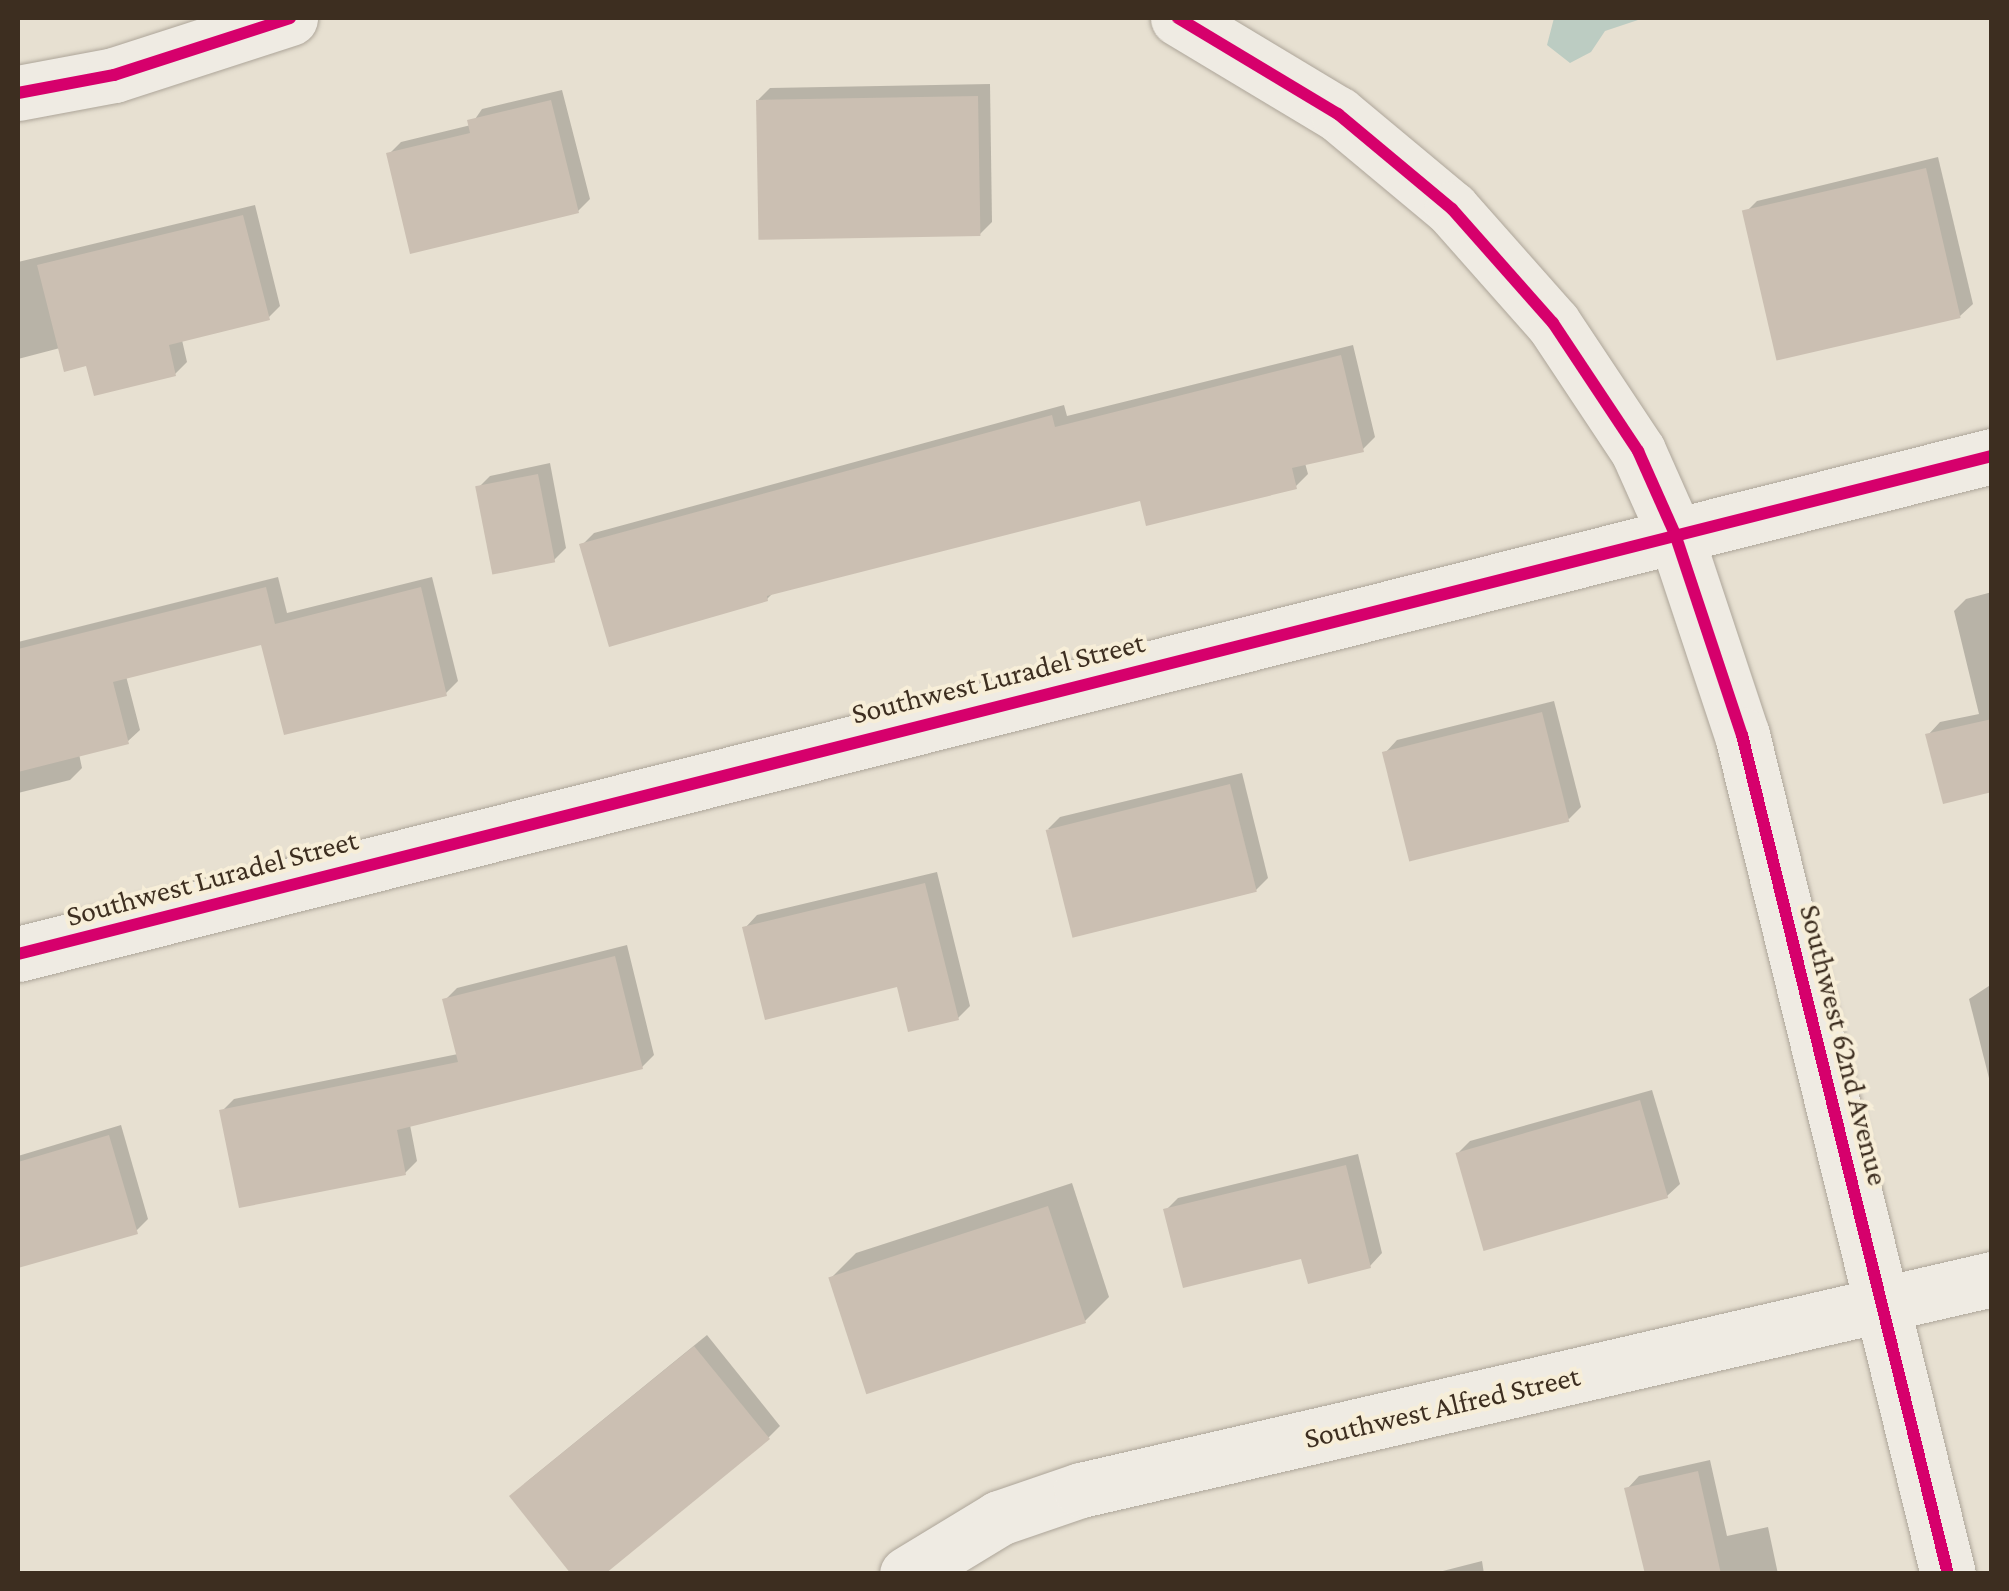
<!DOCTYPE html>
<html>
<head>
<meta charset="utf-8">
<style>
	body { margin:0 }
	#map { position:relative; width:2009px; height:1591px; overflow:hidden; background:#e7e0d1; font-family:"Crimson Pro",serif }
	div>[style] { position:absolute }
	.water>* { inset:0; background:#bcccc2 }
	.shadow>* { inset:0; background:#0003 }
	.building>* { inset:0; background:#cbbfb2; transform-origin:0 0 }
	.roads { filter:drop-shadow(0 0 2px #ada599) drop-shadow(0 0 2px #ada599) }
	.minor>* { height:55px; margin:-27.5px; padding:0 27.5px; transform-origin:27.5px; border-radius:27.5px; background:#efebe3 }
	.cycleway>* { height:12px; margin:-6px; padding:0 6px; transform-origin:6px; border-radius:6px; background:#d6006c }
	span { translate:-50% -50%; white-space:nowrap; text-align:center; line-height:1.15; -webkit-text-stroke:8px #f7eed8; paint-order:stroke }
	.street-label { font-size:30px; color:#3d2e20 }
	.frame { position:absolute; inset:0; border:20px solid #3d2e20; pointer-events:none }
</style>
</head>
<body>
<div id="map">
	<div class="water">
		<div style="clip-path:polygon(1554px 18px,1644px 18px,1605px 31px,1591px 52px,1570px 63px,1547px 45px)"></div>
	</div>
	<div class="shadow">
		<div style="clip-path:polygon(990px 84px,992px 222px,980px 234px,758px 100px,770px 88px)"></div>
		<div style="clip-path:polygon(562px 90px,590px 199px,578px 211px,389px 154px,401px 142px,471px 125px,482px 109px)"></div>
		<div style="clip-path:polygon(1938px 157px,1973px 304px,1960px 316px,1745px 213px,1757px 201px)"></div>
		<div style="clip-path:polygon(255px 205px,280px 306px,268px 318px,182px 340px,187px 362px,175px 374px,88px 363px,60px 348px,18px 359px,18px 262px)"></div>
		<div style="clip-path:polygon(1353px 345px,1375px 437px,1363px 449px,1305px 463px,1308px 474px,1296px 486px,1142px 498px,775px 591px,767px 599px,582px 545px,594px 533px,1064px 405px,1067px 416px)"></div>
		<div style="clip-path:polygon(550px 463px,566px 548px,554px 560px,478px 488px,490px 476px)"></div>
		<div style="clip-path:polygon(278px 577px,287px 613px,432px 577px,458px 681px,445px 694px,263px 642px,126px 676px,140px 730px,127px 742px,79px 754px,82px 768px,70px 780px,18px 793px,18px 642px)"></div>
		<div style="clip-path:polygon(1992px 592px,1992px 789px,1928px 735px,1940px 722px,1979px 714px,1954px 611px,1966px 599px)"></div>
		<div style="clip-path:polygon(1554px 701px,1581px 807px,1569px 819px,1385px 753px,1397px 740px)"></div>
		<div style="clip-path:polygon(1242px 773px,1268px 878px,1256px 890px,1048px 829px,1060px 817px)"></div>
		<div style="clip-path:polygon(937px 872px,970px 1006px,958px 1018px,898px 984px,745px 928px,757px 915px)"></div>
		<div style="clip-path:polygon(627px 945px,654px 1055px,642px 1067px,410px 1125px,417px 1161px,405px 1173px,222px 1111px,234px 1099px,458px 1054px,445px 1000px,457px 988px)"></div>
		<div style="clip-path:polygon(1992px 984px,1992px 1090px,1969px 999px)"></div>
		<div style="clip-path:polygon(1652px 1090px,1680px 1184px,1667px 1196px,1458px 1153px,1470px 1141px)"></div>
		<div style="clip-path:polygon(121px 1125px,148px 1219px,136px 1231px,18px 1266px,18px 1156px)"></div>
		<div style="clip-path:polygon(1358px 1154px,1382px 1253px,1370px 1266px,1303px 1256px,1166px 1210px,1178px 1198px)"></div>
		<div style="clip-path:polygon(1072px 1183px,1109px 1297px,1085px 1321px,831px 1278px,856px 1253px)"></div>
		<div style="clip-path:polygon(707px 1335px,780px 1426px,768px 1438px,524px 1484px)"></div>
		<div style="clip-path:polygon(1710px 1460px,1727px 1536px,1768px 1527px,1778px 1574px,1647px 1574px,1627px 1489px,1639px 1476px)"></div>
		<div style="clip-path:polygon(1482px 1561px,1484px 1574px,1431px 1574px)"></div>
	</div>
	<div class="building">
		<div style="left:978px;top:96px;width:140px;height:222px;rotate:89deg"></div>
		<div style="clip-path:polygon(551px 100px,579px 213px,410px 254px,386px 153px,470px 133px,467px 120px)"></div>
		<div style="left:1926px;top:168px;width:154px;height:189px;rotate:77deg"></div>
		<div style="clip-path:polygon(243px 215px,270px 320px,169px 345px,176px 376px,94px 396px,86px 366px,64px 372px,37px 265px)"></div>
		<div style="clip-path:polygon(1341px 355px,1364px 452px,1292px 468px,1297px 489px,1146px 526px,1140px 501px,767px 596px,768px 601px,609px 647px,579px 544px,1052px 415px,1055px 427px)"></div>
		<div style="left:538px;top:474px;width:90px;height:64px;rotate:79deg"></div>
		<div style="clip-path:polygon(266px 587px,275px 624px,421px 587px,447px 696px,284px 735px,261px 645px,113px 682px,129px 744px,18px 772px,18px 649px)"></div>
		<div style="left:1542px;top:712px;width:113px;height:165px;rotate:76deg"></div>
		<div style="clip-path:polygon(1992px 719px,1992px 792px,1943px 804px,1925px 734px)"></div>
		<div style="left:1230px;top:784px;width:111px;height:190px;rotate:76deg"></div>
		<div style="clip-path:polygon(925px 883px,959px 1020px,908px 1032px,897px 987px,765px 1020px,742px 927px)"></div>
		<div style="clip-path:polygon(615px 956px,643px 1069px,397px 1130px,406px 1175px,239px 1208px,219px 1110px,458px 1062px,442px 999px)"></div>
		<div style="left:1640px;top:1100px;width:102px;height:192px;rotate:74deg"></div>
		<div style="clip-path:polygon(109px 1135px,138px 1234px,18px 1268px,18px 1162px)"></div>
		<div style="clip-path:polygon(1346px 1165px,1371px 1268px,1308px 1284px,1301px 1259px,1183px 1288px,1163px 1209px)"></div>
		<div style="left:1048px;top:1206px;width:123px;height:231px;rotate:72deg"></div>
		<div style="clip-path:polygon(694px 1346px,770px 1439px,605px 1574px,571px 1574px,509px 1496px)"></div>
		<div style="clip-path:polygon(1698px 1471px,1721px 1574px,1645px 1574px,1624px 1488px)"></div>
	</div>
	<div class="roads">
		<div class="minor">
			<div style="left:1178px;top:18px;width:187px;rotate:31deg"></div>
			<div style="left:1338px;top:114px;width:148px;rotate:39.8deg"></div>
			<div style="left:1452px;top:209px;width:152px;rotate:48.5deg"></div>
			<div style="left:1553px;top:323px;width:154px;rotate:56.4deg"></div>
			<div style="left:1638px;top:451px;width:91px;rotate:66deg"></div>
			<div style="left:1675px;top:534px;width:212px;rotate:71.6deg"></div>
			<div style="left:1742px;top:735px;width:864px;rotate:76.21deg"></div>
			<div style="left:18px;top:93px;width:98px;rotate:-10.6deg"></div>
			<div style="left:114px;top:75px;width:185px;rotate:-17.9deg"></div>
			<div style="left:18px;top:954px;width:2036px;rotate:-14.16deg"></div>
			<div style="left:907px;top:1574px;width:108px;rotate:-31.3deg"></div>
			<div style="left:999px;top:1518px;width:87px;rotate:-18.9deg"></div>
			<div style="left:1081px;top:1490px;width:935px;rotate:-13.04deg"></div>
		</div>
	</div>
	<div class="cycleway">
		<div style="left:1178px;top:18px;width:187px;rotate:31deg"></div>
		<div style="left:1338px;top:114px;width:148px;rotate:39.8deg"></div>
		<div style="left:1452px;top:209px;width:152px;rotate:48.5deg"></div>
		<div style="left:1553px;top:323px;width:154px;rotate:56.4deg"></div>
		<div style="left:1638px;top:451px;width:91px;rotate:66deg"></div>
		<div style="left:1675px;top:534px;width:212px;rotate:71.6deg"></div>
		<div style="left:1742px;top:735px;width:864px;rotate:76.21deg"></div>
		<div style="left:18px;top:93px;width:98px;rotate:-10.6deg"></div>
		<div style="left:114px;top:75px;width:185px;rotate:-17.9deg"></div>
		<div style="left:18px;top:954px;width:2036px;rotate:-14.16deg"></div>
	</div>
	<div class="street-label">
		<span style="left:998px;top:678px;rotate:-14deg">Southwest Luradel Street</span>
		<span style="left:212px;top:878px;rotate:-15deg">Southwest Luradel Street</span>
		<span style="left:1844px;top:1045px;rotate:76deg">Southwest 62nd Avenue</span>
		<span style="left:1442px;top:1407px;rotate:-13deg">Southwest Alfred Street</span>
	</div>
	<div class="frame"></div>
</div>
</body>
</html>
